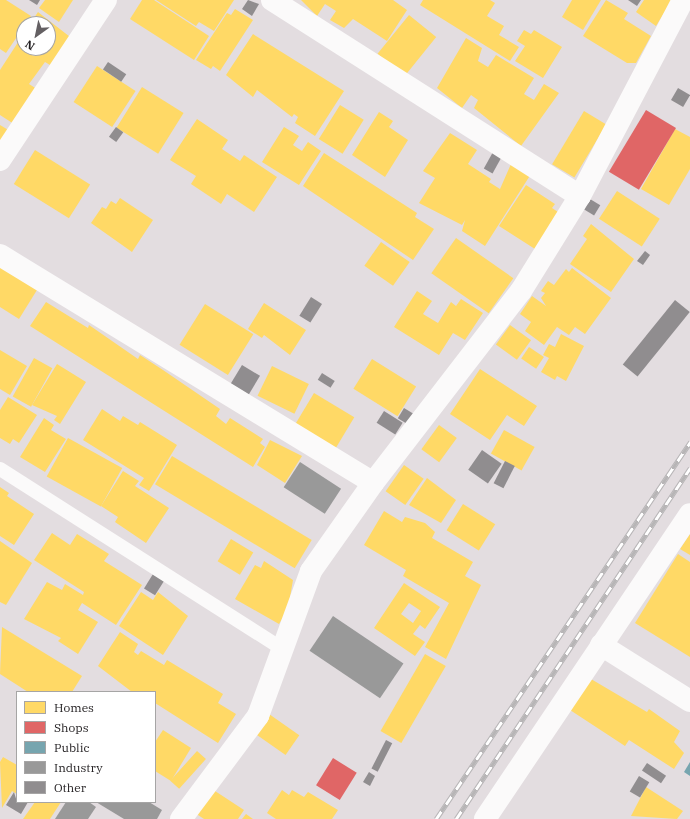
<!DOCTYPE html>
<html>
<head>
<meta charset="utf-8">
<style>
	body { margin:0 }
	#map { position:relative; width:690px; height:819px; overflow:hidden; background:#e3dde0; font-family:"IBM Plex Serif",serif }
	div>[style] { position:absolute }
	.homes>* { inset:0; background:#ffd966; transform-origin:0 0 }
	.shops>* { inset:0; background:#e06666; transform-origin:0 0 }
	.public>* { inset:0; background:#76a5af }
	.industry>* { inset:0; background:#999; transform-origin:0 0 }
	.building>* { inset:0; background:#908d8f; transform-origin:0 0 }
	.service>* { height:14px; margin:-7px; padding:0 7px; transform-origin:7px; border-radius:7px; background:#fbfafa }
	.minor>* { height:22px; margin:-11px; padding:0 11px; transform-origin:11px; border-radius:11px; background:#fbfafa }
	.rail>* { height:4.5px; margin-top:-2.25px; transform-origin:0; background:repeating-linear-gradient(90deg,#fff 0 9px,#b7b5b6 0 18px); box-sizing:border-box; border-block:1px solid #b7b5b6 }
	span { translate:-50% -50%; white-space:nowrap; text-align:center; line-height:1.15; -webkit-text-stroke:4px #fff; paint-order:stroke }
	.legend { position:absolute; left:16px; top:691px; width:140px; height:112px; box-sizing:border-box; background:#fff; border:1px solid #a6a5a5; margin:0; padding:5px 7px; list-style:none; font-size:12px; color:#201d1f }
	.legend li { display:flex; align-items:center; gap:8px; height:20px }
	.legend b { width:20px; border:1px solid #a6a5a5 }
	.north { position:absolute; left:16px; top:16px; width:40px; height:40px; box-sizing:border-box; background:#fff; border:1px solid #a6a5a5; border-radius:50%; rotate:213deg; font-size:11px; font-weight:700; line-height:16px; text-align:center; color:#201d1f }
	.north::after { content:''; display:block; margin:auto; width:14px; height:18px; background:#646063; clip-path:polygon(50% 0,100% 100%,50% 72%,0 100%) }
</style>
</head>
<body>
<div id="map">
	<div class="homes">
		<div style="clip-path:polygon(0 0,6px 0,31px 16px,6px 53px,0 49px)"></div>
		<div style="clip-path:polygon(45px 0,73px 0,59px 22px,39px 8px)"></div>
		<div style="clip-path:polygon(142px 0,154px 0,209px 36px,194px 60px,130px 19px)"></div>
		<div style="clip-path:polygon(156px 0,234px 0,214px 31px,199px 22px,196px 26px)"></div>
		<div style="clip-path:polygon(301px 0,393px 0,407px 10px,387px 41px,353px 19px,344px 28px,330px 20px,336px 11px,325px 4px,317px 16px)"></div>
		<div style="clip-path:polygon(423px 0,490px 0,495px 3px,487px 16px,504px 26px,499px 35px,519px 47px,510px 61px,420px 5px)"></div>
		<div style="clip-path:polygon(572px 0,601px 0,583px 30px,562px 17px)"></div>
		<div style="clip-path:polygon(606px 0,628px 13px,624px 19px,651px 36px,636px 63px,627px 63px,583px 36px)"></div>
		<div style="clip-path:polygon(644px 0,672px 0,656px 26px,636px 12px)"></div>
		<div style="clip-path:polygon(235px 9px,253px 20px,220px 71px,213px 66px,211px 69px,196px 60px,227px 13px,231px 15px)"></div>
		<div style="clip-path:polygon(38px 12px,74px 40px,55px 68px,45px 62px,29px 84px,40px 91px,17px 126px,0 115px,0 70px,24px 33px,24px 48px,48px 48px,48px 24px,30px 24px)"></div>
		<div style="left:409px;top:15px;width:35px;height:50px;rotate:39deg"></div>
		<div style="clip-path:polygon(524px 30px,531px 34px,534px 30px,562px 47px,543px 78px,515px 61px,525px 46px,517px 41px)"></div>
		<div style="clip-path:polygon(253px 34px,344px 91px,315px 136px,295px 123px,298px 117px,294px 114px,292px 117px,257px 90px,253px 97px,226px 75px)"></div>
		<div style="clip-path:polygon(466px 38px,482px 48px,478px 61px,488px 67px,496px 55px,534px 78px,524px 94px,534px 100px,544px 84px,559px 93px,521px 146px,474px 108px,478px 100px,471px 95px,462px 108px,437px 88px)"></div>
		<div style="left:97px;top:66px;width:46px;height:43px;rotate:33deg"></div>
		<div style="left:142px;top:87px;width:49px;height:48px;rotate:32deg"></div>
		<div style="left:340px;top:105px;width:28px;height:40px;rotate:32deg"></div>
		<div style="left:584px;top:111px;width:26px;height:62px;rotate:31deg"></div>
		<div style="clip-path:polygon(379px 112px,393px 121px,389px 127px,408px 140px,385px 177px,352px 155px)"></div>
		<div style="clip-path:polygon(197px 119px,228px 140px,222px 149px,240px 161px,244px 155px,277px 177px,254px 212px,227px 194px,221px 204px,191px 184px,196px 176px,170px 160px)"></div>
		<div style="clip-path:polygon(0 125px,10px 131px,0 146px)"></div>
		<div style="clip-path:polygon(284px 127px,299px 136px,293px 145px,302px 151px,308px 142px,321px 151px,299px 185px,262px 162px)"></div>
		<div style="clip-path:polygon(675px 129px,690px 137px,690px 169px,669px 205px,641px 189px)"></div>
		<div style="clip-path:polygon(450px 133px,477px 150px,468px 164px,491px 179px,489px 182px,500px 189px,511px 164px,531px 174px,485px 246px,462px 231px,465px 220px,462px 225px,419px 203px,435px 178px,423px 171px)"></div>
		<div style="left:35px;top:150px;width:65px;height:40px;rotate:32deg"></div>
		<div style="clip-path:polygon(324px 153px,417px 213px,415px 217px,434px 229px,413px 260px,303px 186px)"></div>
		<div style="clip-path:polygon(526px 185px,555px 204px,552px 208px,558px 212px,535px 249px,499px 226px)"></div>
		<div style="left:617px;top:191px;width:51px;height:33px;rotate:33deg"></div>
		<div style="clip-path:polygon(120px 198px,153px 220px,132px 252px,91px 223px,102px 207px,106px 209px,111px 201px,116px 204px)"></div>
		<div style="clip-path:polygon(591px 224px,634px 259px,611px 292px,570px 264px,587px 239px,583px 236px)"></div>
		<div style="left:456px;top:238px;width:70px;height:43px;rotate:35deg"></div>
		<div style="left:381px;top:242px;width:35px;height:29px;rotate:35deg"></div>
		<div style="clip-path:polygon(0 267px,37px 290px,19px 319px,0 307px)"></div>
		<div style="clip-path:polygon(572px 268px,611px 298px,585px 334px,575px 327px,569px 335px,557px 327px,544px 345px,525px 331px,531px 322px,520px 314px,532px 296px,546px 306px,541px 298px,545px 293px,541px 291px,548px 281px,554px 285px,566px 269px,569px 272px)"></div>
		<div style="clip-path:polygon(417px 291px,432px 301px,423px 314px,438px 323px,451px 302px,456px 306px,461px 299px,483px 313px,465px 340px,453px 333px,439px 355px,394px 327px)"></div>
		<div style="clip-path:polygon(46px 302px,88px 328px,89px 325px,138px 359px,140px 355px,163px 370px,220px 409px,216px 416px,226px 424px,230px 418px,263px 439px,260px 443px,265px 447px,253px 467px,30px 326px)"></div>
		<div style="clip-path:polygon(264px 303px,306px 330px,290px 355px,264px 335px,262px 338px,248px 329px)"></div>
		<div style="left:205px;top:304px;width:57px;height:48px;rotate:32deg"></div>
		<div style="left:510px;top:325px;width:26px;height:24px;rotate:36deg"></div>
		<div style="clip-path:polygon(561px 334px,584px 346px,566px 381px,557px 376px,555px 380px,541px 372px,549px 358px,543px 355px,549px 344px,555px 347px)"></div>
		<div style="left:529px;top:347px;width:18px;height:14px;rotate:34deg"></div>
		<div style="clip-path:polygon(0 350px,27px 366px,10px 395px,0 389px)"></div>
		<div style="left:34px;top:358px;width:21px;height:44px;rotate:29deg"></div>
		<div style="left:372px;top:359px;width:52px;height:35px;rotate:32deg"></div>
		<div style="clip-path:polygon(57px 364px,86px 382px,60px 424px,54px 420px,57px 416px,32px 405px)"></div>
		<div style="left:272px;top:366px;width:41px;height:33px;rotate:26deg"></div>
		<div style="clip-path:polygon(480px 369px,537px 406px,524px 426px,507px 415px,490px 440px,450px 414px)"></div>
		<div style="left:314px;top:393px;width:47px;height:37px;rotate:31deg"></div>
		<div style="clip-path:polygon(8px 397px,37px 415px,19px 443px,13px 439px,10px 444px,0 438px,0 410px)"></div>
		<div style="clip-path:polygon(102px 409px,120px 421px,123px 416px,138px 425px,140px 422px,177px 445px,149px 491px,139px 485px,144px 478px,83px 440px)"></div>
		<div style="clip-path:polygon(44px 418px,54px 425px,51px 430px,66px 439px,45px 472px,20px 457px)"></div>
		<div style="left:439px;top:425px;width:22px;height:30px;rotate:36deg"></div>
		<div style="left:504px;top:430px;width:35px;height:27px;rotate:29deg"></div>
		<div style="left:68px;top:438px;width:62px;height:44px;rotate:29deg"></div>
		<div style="clip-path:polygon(270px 440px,302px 456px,285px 483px,257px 465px)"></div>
		<div style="left:172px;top:456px;width:163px;height:33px;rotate:31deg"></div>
		<div style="left:404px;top:465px;width:24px;height:32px;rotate:35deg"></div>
		<div style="clip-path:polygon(123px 471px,139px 481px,135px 486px,169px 508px,146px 543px,115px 522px,118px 517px,101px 506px)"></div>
		<div style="clip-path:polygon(427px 478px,456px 500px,441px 523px,409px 505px)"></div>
		<div style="clip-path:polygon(0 487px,9px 493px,7px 496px,34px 514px,14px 545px,0 536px)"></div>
		<div style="left:463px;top:504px;width:38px;height:31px;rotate:32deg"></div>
		<div style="clip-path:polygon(384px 511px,402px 522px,405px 517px,425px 523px,435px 532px,432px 538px,473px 562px,465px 576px,481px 585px,446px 659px,425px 647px,449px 603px,403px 576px,406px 570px,364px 545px)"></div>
		<div style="clip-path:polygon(52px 533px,70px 545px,77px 534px,109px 554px,104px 561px,142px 585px,116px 625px,82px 603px,78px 610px,98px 622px,78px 654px,58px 641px,61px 638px,24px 619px,47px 582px,62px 590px,65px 584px,83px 595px,84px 592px,34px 560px)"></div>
		<div style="clip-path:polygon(690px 534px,690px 555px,680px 549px)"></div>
		<div style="left:231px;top:539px;width:26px;height:26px;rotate:31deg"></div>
		<div style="clip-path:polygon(0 541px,32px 563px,6px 605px,0 602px)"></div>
		<div style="clip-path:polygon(678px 554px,690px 562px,690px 657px,635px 623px)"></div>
		<div style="clip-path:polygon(264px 561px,293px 580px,288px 609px,279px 624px,235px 599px,255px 565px,261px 568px)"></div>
		<div style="clip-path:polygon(evenodd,404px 583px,440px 607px,425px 629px,420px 625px,413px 634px,425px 642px,415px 656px,374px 628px,404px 583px,409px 603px,421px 611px,413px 623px,401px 614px,409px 603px)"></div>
		<div style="clip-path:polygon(141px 592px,153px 600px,158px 592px,188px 616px,163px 655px,119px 626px)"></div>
		<div style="clip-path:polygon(2px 627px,82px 676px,72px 692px,28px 692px,0 674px)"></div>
		<div style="clip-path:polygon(120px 632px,138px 644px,134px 652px,138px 655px,141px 651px,164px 665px,167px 660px,223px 694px,218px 703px,236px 714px,218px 743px,155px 703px,155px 692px,132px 692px,98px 666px)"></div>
		<div style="left:425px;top:654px;width:24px;height:89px;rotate:30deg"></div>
		<div style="clip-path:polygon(591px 679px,647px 712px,649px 709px,680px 731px,674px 742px,684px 753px,674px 769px,629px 740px,625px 746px,570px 710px)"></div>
		<div style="left:269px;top:714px;width:37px;height:24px;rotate:35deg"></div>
		<div style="clip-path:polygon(163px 730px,191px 748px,171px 781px,155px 771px,155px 742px)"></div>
		<div style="left:197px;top:751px;width:12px;height:40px;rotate:42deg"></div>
		<div style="clip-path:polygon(3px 757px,17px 765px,17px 794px,12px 791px,2px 808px,0 762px)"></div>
		<div style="clip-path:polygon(646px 787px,683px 811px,677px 819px,631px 816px)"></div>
		<div style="clip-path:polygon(282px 790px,289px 795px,292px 790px,304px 797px,308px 792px,338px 810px,332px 819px,276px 819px,267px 813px)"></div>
		<div style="clip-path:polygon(215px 791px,244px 810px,238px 819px,204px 819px,195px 813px)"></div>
		<div style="clip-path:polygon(35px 802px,61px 802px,50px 819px,23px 819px)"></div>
		<div style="clip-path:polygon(246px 814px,253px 819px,242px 819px)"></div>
	</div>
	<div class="shops">
		<div style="left:646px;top:110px;width:35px;height:72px;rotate:31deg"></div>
		<div style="left:333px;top:758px;width:28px;height:32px;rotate:32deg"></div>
	</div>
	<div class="public">
		<div style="clip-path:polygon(690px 762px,690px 776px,684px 772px)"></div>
	</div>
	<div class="industry">
		<div style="left:300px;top:462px;width:49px;height:30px;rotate:33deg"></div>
		<div style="left:333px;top:616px;width:85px;height:42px;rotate:34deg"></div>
		<div style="clip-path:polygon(66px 802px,89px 802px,96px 807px,88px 819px,55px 819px)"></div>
		<div style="clip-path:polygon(96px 802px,149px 802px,162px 810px,157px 819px,124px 819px)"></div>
	</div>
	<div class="building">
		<div style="clip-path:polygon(29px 0,40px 0,37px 5px)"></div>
		<div style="clip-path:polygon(248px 0,259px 4px,252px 16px,242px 9px)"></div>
		<div style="clip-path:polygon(628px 0,641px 0,637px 6px)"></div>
		<div style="left:108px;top:62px;width:22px;height:9px;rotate:34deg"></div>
		<div style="left:678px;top:88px;width:14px;height:14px;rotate:30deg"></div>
		<div style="left:116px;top:127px;width:9px;height:12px;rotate:36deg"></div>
		<div style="left:493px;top:152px;width:10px;height:19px;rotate:29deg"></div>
		<div style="left:590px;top:199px;width:12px;height:12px;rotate:31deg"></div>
		<div style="clip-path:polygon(645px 251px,650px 255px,643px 265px,637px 261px)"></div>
		<div style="left:311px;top:297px;width:13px;height:22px;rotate:32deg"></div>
		<div style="left:675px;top:300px;width:19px;height:83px;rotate:39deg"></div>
		<div style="left:242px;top:365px;width:21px;height:22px;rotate:31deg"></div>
		<div style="left:322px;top:373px;width:15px;height:8px;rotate:32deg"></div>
		<div style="left:404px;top:408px;width:12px;height:12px;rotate:31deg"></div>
		<div style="left:384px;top:411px;width:22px;height:14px;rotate:32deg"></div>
		<div style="left:482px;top:450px;width:24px;height:24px;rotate:35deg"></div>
		<div style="left:505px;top:461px;width:11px;height:25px;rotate:27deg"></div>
		<div style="left:153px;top:574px;width:13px;height:17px;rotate:32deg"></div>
		<div style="left:386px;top:740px;width:7px;height:32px;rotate:27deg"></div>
		<div style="left:647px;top:763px;width:23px;height:9px;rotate:34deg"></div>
		<div style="clip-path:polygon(369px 772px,375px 776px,370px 786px,363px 782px)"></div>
		<div style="left:639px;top:776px;width:12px;height:18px;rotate:31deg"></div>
		<div style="clip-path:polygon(14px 792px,17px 802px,28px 802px,21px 814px,6px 805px)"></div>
	</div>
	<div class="service">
		<div style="left:0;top:469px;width:337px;rotate:32.5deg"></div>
	</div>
	<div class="minor">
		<div style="left:272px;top:0;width:365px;rotate:32.5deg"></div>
		<div style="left:0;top:160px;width:192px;rotate:-56.5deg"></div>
		<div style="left:0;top:255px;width:437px;rotate:31.4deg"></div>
		<div style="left:601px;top:645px;width:105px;rotate:32.2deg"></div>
		<div style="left:181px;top:819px;width:129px;rotate:-53.2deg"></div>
		<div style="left:258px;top:716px;width:154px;rotate:-69.9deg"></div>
		<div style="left:311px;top:571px;width:108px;rotate:-54.8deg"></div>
		<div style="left:373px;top:483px;width:242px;rotate:-52.4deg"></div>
		<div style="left:521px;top:291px;width:112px;rotate:-58.2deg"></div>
		<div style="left:580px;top:196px;width:221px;rotate:-62.3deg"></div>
		<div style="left:485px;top:819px;width:367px;rotate:-56.1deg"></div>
	</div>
	<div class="rail">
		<div style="left:436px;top:819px;width:455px;rotate:-56deg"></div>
		<div style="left:456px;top:819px;width:422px;rotate:-56.3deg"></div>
	</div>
	<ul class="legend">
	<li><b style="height:11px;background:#ffd966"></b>Homes</li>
	<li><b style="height:11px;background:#e06666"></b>Shops</li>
	<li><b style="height:11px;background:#76a5af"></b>Public</li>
	<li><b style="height:11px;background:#999"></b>Industry</li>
	<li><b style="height:11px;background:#908d8f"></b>Other</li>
	</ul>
	<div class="north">N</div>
</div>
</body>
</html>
